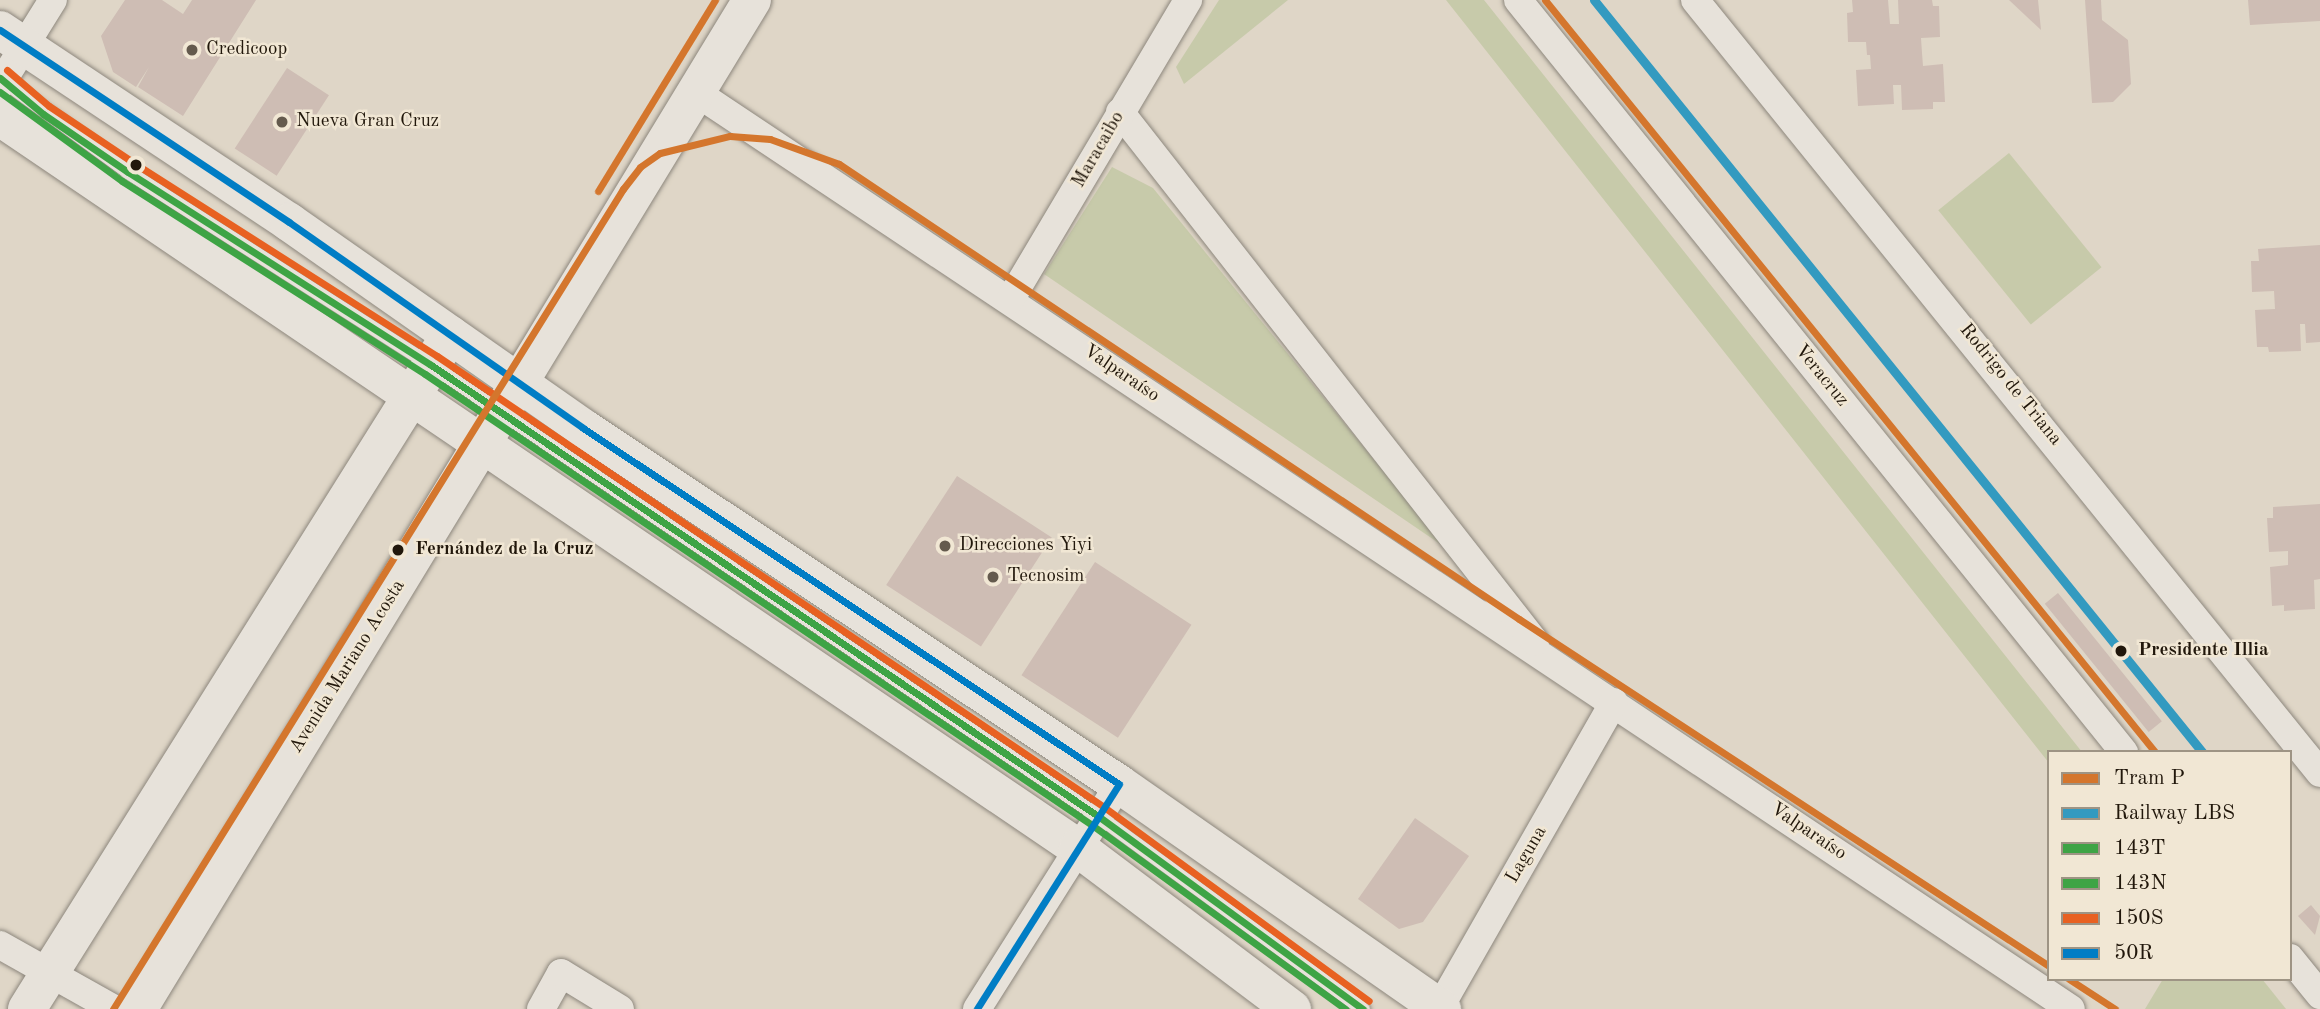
<!DOCTYPE html>
<html>
<head>
<meta charset="utf-8">
<style>
	body { margin:0 }
	#map { position:relative; width:2320px; height:1009px; overflow:hidden; background:#dfd6c7; font-family:"Old Standard TT",serif }
	div>[style] { position:absolute }
	.green>* { inset:0; background:#c7caaa; transform-origin:0 0 }
	.building>* { inset:0; background:#cebdb4; transform-origin:0 0 }
	.roads { filter:drop-shadow(0 0 2px #8d877d) drop-shadow(0 0 2px #8d877d) }
	.lane>* { height:14px; margin:-7px; padding:0 7px; transform-origin:7px; border-radius:7px; background:#e7e2da }
	.street>* { height:28px; margin:-14px; padding:0 14px; transform-origin:14px; border-radius:14px; background:#e7e2da }
	.secondary>* { height:38px; margin:-19px; padding:0 19px; transform-origin:19px; border-radius:19px; background:#e7e2da }
	.bus-1>* { height:7px; margin:-3.5px; padding:0 3.5px; transform-origin:3.5px; border-radius:3.5px; background:#3ea445 }
	.bus-2>* { height:7px; margin:-3.5px; padding:0 3.5px; transform-origin:3.5px; border-radius:3.5px; background:#3ea445 }
	.bus-3>* { height:7px; margin:-3.5px; padding:0 3.5px; transform-origin:3.5px; border-radius:3.5px; background:#e86121 }
	.bus-4>* { height:7px; margin:-3.5px; padding:0 3.5px; transform-origin:3.5px; border-radius:3.5px; background:#007dc5 }
	.rail-1>* { height:9px; margin:-4.5px; padding:0 4.5px; transform-origin:4.5px; border-radius:4.5px; background:#339ac0 }
	.tram-1>* { height:7px; margin:-3.5px; padding:0 3.5px; transform-origin:3.5px; border-radius:3.5px; background:#d4762d }
	.dots>* { width:19px; height:19px; translate:-50% -50%; box-sizing:border-box; border:4px solid #f1e7d4; border-radius:50% }
	span { translate:-50% -50%; white-space:nowrap; text-align:center; line-height:1.15; -webkit-text-stroke:5px #f1e7d4; paint-order:stroke }
	.poi-label { font-size:19px; color:#21170b }
	.left { translate:0 -50%; text-align:left }
	.street-label { font-size:19px; color:#21170b }
	.stop-label { font-size:19px; color:#21170b; font-weight:700 }
	.legend { position:absolute; left:2047px; top:750px; width:245px; height:231px; box-sizing:border-box; background:#f1e7d4; border:2px solid #9e9484; margin:0; padding:9px 12px; list-style:none; font-size:21px; color:#21170b }
	.legend li { display:flex; align-items:center; gap:14px; height:35px }
	.legend b { width:35px; border:2px solid #9e9484 }
</style>
</head>
<body>
<div id="map">
	<div class="green">
		<div style="clip-path:polygon(1219px 0,1288px 0,1184px 84px,1176px 67px)"></div>
		<div style="clip-path:polygon(1446px 0,1484px 0,2082px 752px,2049px 752px,2049px 763px)"></div>
		<div style="left:2009px;top:153px;width:147px;height:91px;rotate:51deg"></div>
		<div style="clip-path:polygon(1112px 167px,1153px 188px,1446px 548px,1044px 274px)"></div>
		<div style="clip-path:polygon(2163px 979px,2262px 979px,2286px 1009px,2145px 1009px)"></div>
	</div>
	<div class="building">
		<div style="clip-path:polygon(125px 0,162px 0,183px 14px,192px 0,256px 0,183px 116px,138px 87px,149px 67px,136px 87px,113px 72px,101px 36px)"></div>
		<div style="clip-path:polygon(1852px 0,1888px 0,1890px 24px,1899px 24px,1898px 0,1932px 0,1933px 6px,1939px 6px,1940px 37px,1921px 38px,1922px 53px,1923px 66px,1943px 64px,1945px 102px,1933px 102px,1933px 109px,1902px 110px,1901px 85px,1893px 85px,1894px 104px,1858px 106px,1856px 70px,1871px 69px,1870px 55px,1867px 55px,1866px 42px,1848px 42px,1847px 13px,1853px 12px)"></div>
		<div style="clip-path:polygon(2009px 0,2038px 0,2041px 30px)"></div>
		<div style="clip-path:polygon(2085px 0,2101px 0,2102px 20px,2128px 40px,2131px 84px,2113px 102px,2092px 103px)"></div>
		<div style="clip-path:polygon(2248px 0,2320px 0,2320px 21px,2250px 25px)"></div>
		<div style="left:287px;top:68px;width:50px;height:96px;rotate:33deg"></div>
		<div style="clip-path:polygon(2320px 245px,2320px 342px,2306px 343px,2305px 324px,2300px 324px,2301px 351px,2269px 352px,2268px 347px,2257px 347px,2255px 310px,2275px 309px,2274px 291px,2252px 292px,2251px 261px,2259px 261px,2258px 249px)"></div>
		<div style="left:957px;top:476px;width:113px;height:130px;rotate:33deg"></div>
		<div style="clip-path:polygon(2320px 504px,2320px 579px,2314px 580px,2315px 609px,2284px 611px,2284px 605px,2272px 606px,2270px 567px,2288px 565px,2288px 551px,2269px 552px,2267px 518px,2273px 518px,2273px 507px)"></div>
		<div style="left:1095px;top:562px;width:115px;height:135px;rotate:33deg"></div>
		<div style="left:2058px;top:593px;width:165px;height:17px;rotate:51deg"></div>
		<div style="clip-path:polygon(1415px 818px,1469px 856px,1423px 922px,1399px 929px,1358px 899px)"></div>
		<div style="clip-path:polygon(2311px 905px,2320px 916px,2315px 935px,2298px 916px)"></div>
	</div>
	<div class="roads">
		<div class="lane">
			<div style="left:1px;top:79px;width:157px;rotate:36.2deg"></div>
			<div style="left:128px;top:172px;width:359px;rotate:32.5deg"></div>
			<div style="left:431px;top:365px;width:805px;rotate:34.07deg"></div>
			<div style="left:1098px;top:816px;width:328px;rotate:36.1deg"></div>
		</div>
		<div class="street">
			<div style="left:1518px;top:0;width:966px;rotate:51.14deg"></div>
			<div style="left:1695px;top:0;width:994px;rotate:51.04deg"></div>
			<div style="left:0;top:85px;width:100px;rotate:-58.1deg"></div>
			<div style="left:697px;top:93px;width:1651px;rotate:33.69deg"></div>
			<div style="left:1120px;top:112px;width:673px;rotate:51.94deg"></div>
			<div style="left:1010px;top:300px;width:349px;rotate:-59.3deg"></div>
			<div style="left:0;top:945px;width:131px;rotate:29.3deg"></div>
			<div style="left:2290px;top:958px;width:48px;rotate:51deg"></div>
			<div style="left:1440px;top:1007px;width:351px;rotate:-60.3deg"></div>
			<div style="left:541px;top:1009px;width:41px;rotate:-60.9deg"></div>
			<div style="left:561px;top:973px;width:69px;rotate:31.4deg"></div>
			<div style="left:977px;top:1009px;width:266px;rotate:-57.7deg"></div>
		</div>
		<div class="secondary">
			<div style="left:0;top:30px;width:347px;rotate:33.6deg"></div>
			<div style="left:289px;top:222px;width:359px;rotate:35deg"></div>
			<div style="left:583px;top:428px;width:643px;rotate:33.59deg"></div>
			<div style="left:1119px;top:784px;width:394px;rotate:34.9deg"></div>
			<div style="left:0;top:117px;width:1302px;rotate:34.14deg"></div>
			<div style="left:1078px;top:848px;width:268px;rotate:37deg"></div>
			<div style="left:27px;top:1009px;width:796px;rotate:-57.89deg"></div>
			<div style="left:138px;top:1009px;width:1181px;rotate:-58.68deg"></div>
		</div>
	</div>
	<div class="bus-1">
		<div style="left:0;top:78px;width:56px;rotate:39.9deg"></div>
		<div style="left:43px;top:114px;width:103px;rotate:34.3deg"></div>
		<div style="left:128px;top:172px;width:359px;rotate:32.5deg"></div>
		<div style="left:431px;top:365px;width:805px;rotate:34.07deg"></div>
		<div style="left:1098px;top:816px;width:328px;rotate:36.1deg"></div>
	</div>
	<div class="bus-2">
		<div style="left:0;top:92px;width:151px;rotate:36.1deg"></div>
		<div style="left:122px;top:181px;width:359px;rotate:32.5deg"></div>
		<div style="left:425px;top:374px;width:805px;rotate:34.07deg"></div>
		<div style="left:1092px;top:825px;width:313px;rotate:36deg"></div>
	</div>
	<div class="bus-3">
		<div style="left:7px;top:70px;width:55px;rotate:40.6deg"></div>
		<div style="left:49px;top:106px;width:102px;rotate:33.8deg"></div>
		<div style="left:134px;top:163px;width:359px;rotate:32.5deg"></div>
		<div style="left:437px;top:356px;width:805px;rotate:34.07deg"></div>
		<div style="left:1104px;top:807px;width:328px;rotate:36.2deg"></div>
	</div>
	<div class="bus-4">
		<div style="left:0;top:30px;width:347px;rotate:33.6deg"></div>
		<div style="left:289px;top:222px;width:359px;rotate:35deg"></div>
		<div style="left:583px;top:428px;width:643px;rotate:33.59deg"></div>
		<div style="left:1119px;top:784px;width:266px;rotate:122.3deg"></div>
	</div>
	<div class="rail-1">
		<div style="left:1594px;top:0;width:967px;rotate:51.04deg"></div>
	</div>
	<div class="tram-1">
		<div style="left:1545px;top:0;width:968px;rotate:50.95deg"></div>
		<div style="left:598px;top:191px;width:224px;rotate:-58.5deg"></div>
		<div style="left:2069px;top:979px;width:55px;rotate:33.1deg"></div>
		<div style="left:113px;top:1009px;width:966px;rotate:-58.12deg"></div>
		<div style="left:623px;top:189px;width:28px;rotate:-52deg"></div>
		<div style="left:640px;top:167px;width:24px;rotate:-35deg"></div>
		<div style="left:660px;top:153px;width:72px;rotate:-13.7deg"></div>
		<div style="left:730px;top:136px;width:40px;rotate:4.3deg"></div>
		<div style="left:770px;top:139px;width:73px;rotate:19.9deg"></div>
		<div style="left:839px;top:164px;width:818px;rotate:33.79deg"></div>
		<div style="left:1519px;top:619px;width:633px;rotate:33.21deg"></div>
	</div>
	<div class="dots">
		<div style="left:192px;top:50px;background:#645a4d"></div>
		<div style="left:282px;top:122px;background:#645a4d"></div>
		<div style="left:136px;top:165px;background:#21170b"></div>
		<div style="left:945px;top:546px;background:#645a4d"></div>
		<div style="left:398px;top:550px;background:#21170b"></div>
		<div style="left:993px;top:577px;background:#645a4d"></div>
		<div style="left:2121px;top:651px;background:#21170b"></div>
	</div>
	<div class="poi-label">
		<span class="left" style="left:206px;top:50px">Credicoop</span>
		<span class="left" style="left:296px;top:122px">Nueva Gran Cruz</span>
		<span class="left" style="left:959px;top:546px">Direcciones Yiyi</span>
		<span class="left" style="left:1007px;top:577px">Tecnosim</span>
	</div>
	<div class="street-label">
		<span style="left:1099px;top:150px;rotate:-60deg">Maracaibo</span>
		<span style="left:1121px;top:374px;rotate:34deg">Valparaíso</span>
		<span style="left:1821px;top:376px;rotate:51deg">Veracruz</span>
		<span style="left:2010px;top:385px;rotate:51deg">Rodrigo de Triana</span>
		<span style="left:348px;top:667px;rotate:-58deg">Avenida Mariano Acosta</span>
		<span style="left:1808px;top:832px;rotate:34deg">Valparaíso</span>
		<span style="left:1527px;top:855px;rotate:-60deg">Laguna</span>
	</div>
	<div class="stop-label">
		<span class="left" style="left:415px;top:550px">Fernández de la Cruz</span>
		<span class="left" style="left:2138px;top:651px">Presidente Illia</span>
	</div>
	<ul class="legend">
	<li><b style="height:9px;background:#d4762d"></b>Tram P</li>
	<li><b style="height:9px;background:#339ac0"></b>Railway LBS</li>
	<li><b style="height:9px;background:#3ea445"></b>143T</li>
	<li><b style="height:9px;background:#3ea445"></b>143N</li>
	<li><b style="height:9px;background:#e86121"></b>150S</li>
	<li><b style="height:9px;background:#007dc5"></b>50R</li>
	</ul>
</div>
</body>
</html>
